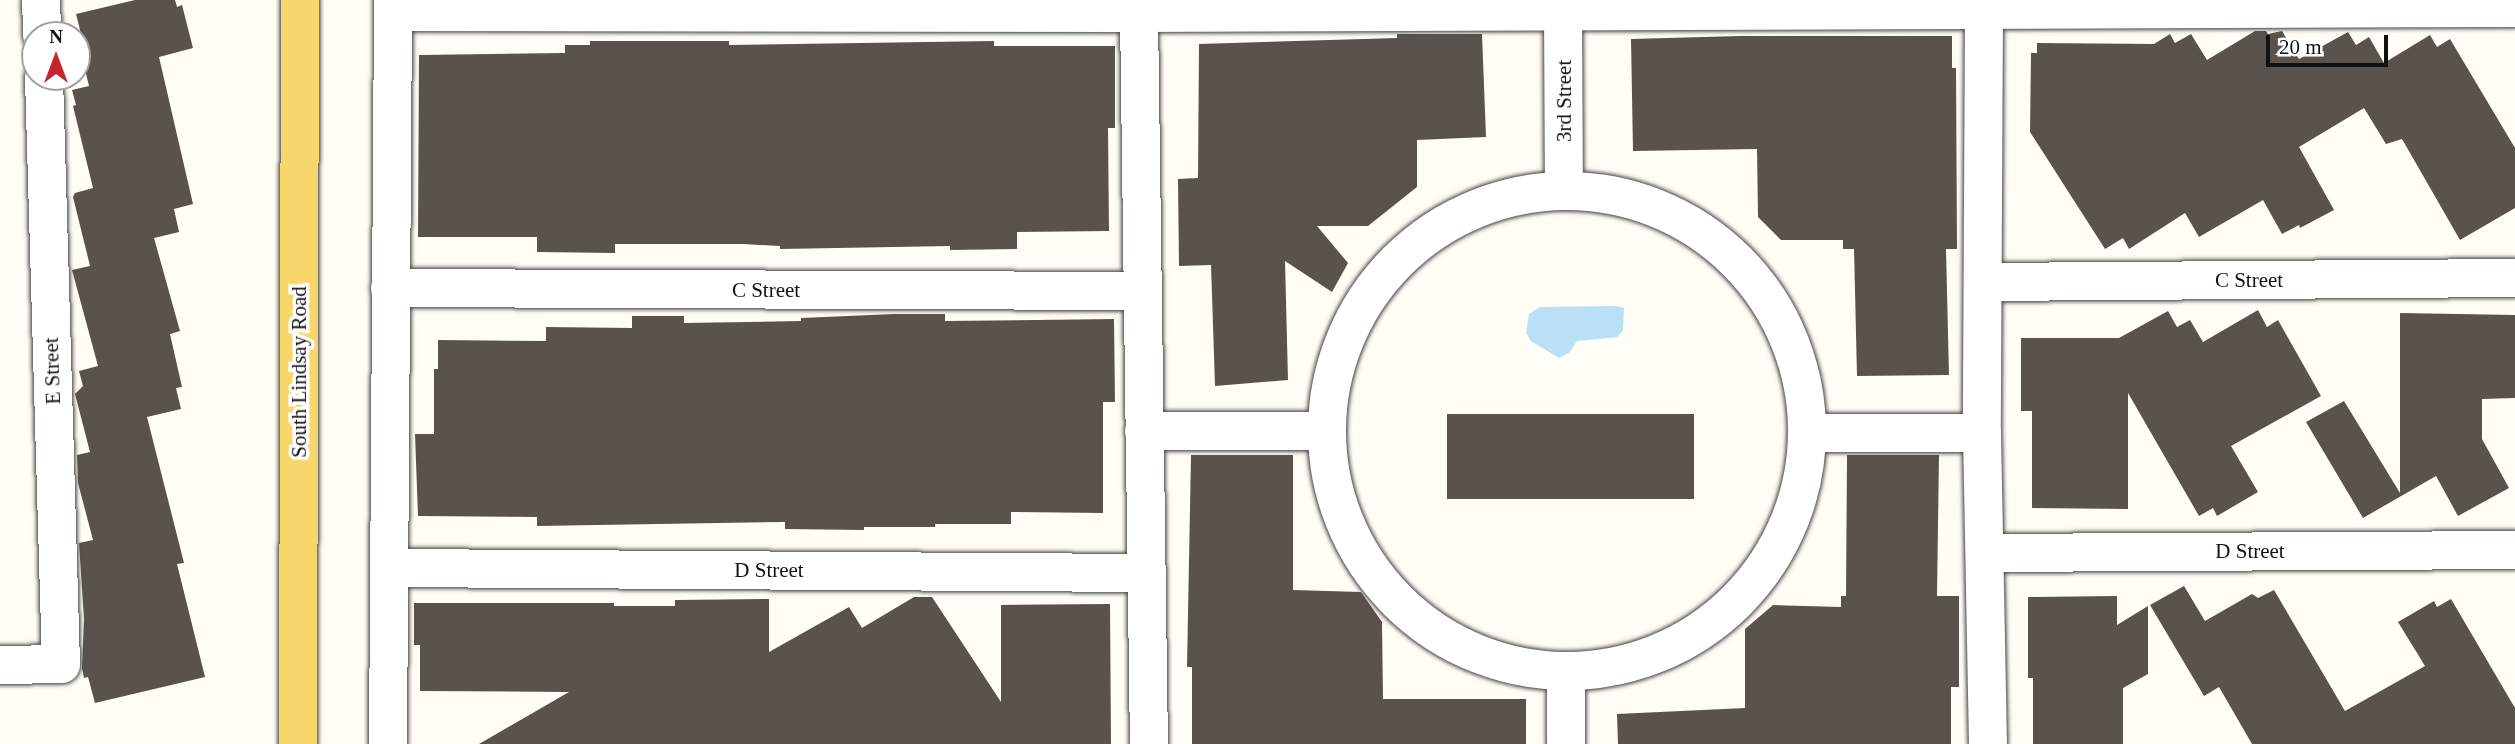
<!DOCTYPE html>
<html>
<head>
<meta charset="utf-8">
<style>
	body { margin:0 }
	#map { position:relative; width:2515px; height:744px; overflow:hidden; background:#fffdf5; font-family:Georgia,serif }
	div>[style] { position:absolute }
	.water>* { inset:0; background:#b9e0f7 }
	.building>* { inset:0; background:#5a524d; transform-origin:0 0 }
	.roads { filter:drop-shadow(0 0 2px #444) drop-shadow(0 0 2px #444) }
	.minor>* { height:38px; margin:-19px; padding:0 19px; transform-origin:19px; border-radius:19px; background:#fff }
	.minor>.ring { margin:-19px; padding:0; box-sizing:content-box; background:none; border:38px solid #fff; border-radius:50% }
	.major>* { height:38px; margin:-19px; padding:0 19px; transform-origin:19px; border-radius:19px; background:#f9d66b }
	span { translate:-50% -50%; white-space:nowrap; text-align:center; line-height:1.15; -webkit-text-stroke:7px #fff; paint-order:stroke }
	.street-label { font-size:21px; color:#111 }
	.north { position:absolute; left:21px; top:21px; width:70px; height:70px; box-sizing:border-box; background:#fff; border:2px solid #a0a0a0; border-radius:50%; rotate:0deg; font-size:19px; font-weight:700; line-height:28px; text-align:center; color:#111 }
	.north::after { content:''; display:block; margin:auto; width:24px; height:32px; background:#c4262e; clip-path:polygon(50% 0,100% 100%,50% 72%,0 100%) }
	.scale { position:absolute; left:2266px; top:35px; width:122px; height:32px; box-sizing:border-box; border:4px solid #111; border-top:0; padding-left:9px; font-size:21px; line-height:24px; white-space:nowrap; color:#111; -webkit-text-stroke:5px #fff; paint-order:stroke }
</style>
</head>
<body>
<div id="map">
	<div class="water">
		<div style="clip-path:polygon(1617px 306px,1624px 308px,1623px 330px,1618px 337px,1577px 341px,1569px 353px,1559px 358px,1531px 341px,1526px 333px,1529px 314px,1540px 307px)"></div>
	</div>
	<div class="building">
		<div style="clip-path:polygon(135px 0,175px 0,177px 7px,182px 5px,193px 48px,159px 57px,193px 204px,174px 209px,179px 232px,154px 238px,180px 331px,170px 334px,182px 387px,176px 388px,181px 409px,147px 417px,184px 563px,177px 564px,205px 677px,95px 703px,88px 677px,84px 678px,82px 668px,84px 619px,79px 543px,93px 540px,78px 483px,77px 455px,90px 452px,75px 394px,83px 386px,79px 371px,98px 366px,72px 270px,90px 266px,73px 197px,75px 193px,93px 188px,73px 106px,76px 105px,72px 90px,89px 86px,76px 32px,80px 30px,76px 14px)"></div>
		<div style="clip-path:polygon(2255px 31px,2266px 31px,2268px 34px,2282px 31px,2299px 59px,2348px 32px,2356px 45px,2369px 37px,2384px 63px,2430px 35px,2437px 47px,2450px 39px,2515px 148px,2515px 208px,2460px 240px,2402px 139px,2386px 144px,2364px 108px,2299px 147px,2334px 210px,2300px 228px,2299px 225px,2282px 234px,2263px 200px,2199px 237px,2185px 213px,2129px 249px,2123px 238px,2105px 249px,2030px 132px,2031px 53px,2037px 53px,2037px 43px,2154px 44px,2170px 34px,2175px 43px,2191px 34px,2207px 60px)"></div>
		<div style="clip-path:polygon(1397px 34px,1482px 34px,1486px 137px,1417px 140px,1417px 187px,1368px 226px,1317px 226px,1348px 263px,1332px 292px,1285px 261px,1288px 380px,1215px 386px,1211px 265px,1179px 266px,1178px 179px,1198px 178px,1199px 44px,1397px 38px)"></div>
		<div style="clip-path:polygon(1740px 36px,1952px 36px,1952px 68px,1956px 68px,1957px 249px,1946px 249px,1949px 375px,1857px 376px,1854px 249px,1843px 249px,1843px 240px,1781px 240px,1758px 217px,1757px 149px,1633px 151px,1631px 39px)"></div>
		<div style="clip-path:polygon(590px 41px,729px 41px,729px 45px,994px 41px,994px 46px,1115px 46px,1115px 128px,1108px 128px,1109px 231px,1017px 232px,1017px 249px,950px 250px,950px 246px,780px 249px,780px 246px,743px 244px,615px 244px,615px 253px,537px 252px,537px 237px,418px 237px,419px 55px,565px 53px,565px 45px,590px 45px)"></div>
		<div style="clip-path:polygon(2258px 310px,2267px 327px,2278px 320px,2321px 396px,2231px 446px,2258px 492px,2217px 516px,2213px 508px,2199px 516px,2128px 393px,2128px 509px,2032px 508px,2032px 411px,2021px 411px,2021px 338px,2119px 338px,2168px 311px,2177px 327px,2190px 320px,2203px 342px)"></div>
		<div style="clip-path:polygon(2400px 313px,2515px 315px,2515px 398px,2482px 399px,2482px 439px,2509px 488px,2458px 516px,2436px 476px,2363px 518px,2306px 422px,2344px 401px,2400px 493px)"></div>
		<div style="clip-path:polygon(894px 314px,945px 314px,945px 321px,1114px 319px,1115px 402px,1103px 402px,1103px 513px,1011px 512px,1011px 524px,935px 524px,935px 527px,864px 527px,864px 530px,785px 529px,785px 522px,537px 526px,537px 517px,418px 516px,415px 434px,434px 434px,434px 369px,438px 369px,438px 340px,546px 341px,546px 327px,632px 328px,632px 316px,684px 316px,684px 323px,801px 321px,801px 318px)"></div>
		<div style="left:1447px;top:414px;width:247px;height:85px"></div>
		<div style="clip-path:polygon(1191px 455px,1293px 455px,1293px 590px,1361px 592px,1382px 622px,1383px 699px,1526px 699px,1526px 744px,1192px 744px,1192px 667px,1187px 667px)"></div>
		<div style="clip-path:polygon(1847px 455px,1939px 455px,1937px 596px,1959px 596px,1959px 687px,1951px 687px,1951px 744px,1618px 744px,1617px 714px,1745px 708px,1745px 629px,1773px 605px,1841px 607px,1841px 596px,1846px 596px)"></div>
		<div style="clip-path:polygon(2184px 586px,2205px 621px,2252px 594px,2258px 598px,2274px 590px,2345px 711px,2425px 666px,2398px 622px,2434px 601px,2437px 607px,2451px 599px,2515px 708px,2515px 744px,2252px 744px,2219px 687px,2204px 696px,2150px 605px)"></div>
		<div style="clip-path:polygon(2117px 596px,2117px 625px,2148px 606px,2148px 674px,2123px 688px,2123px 744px,2033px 744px,2033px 678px,2028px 678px,2028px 597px)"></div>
		<div style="clip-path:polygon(914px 597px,932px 597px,1001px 702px,1001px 605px,1110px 604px,1111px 744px,479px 744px,569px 692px,420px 691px,420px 645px,414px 645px,414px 603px,614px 603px,614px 606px,675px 606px,675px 600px,769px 599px,769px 652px,849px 607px,862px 628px)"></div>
	</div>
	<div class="roads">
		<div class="minor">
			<div style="left:41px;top:0;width:35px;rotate:88deg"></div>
			<div style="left:1560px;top:0;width:12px;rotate:76deg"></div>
			<div style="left:1563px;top:12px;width:178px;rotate:89.7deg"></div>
			<div style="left:1984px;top:11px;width:422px;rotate:90.3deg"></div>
			<div style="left:1982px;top:433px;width:311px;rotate:88.9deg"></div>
			<div style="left:393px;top:12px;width:746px;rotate:0.08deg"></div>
			<div style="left:1139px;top:13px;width:1376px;rotate:-0.21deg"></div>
			<div style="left:1139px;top:13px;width:731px;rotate:89.22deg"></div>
			<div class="ring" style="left:1327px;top:191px;width:442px;height:442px"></div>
			<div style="left:1983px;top:282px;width:532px;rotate:-0.43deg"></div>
			<div style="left:390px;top:288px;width:753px;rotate:0.23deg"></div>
			<div style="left:1144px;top:431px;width:180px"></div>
			<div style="left:1809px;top:433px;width:173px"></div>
			<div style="left:1985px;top:553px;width:530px;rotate:-0.32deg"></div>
			<div style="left:391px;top:568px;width:756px;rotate:0.38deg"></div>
			<div style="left:0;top:665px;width:61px;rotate:-0.9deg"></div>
			<div style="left:61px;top:664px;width:587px;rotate:-91.66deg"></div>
			<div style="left:1566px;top:672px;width:72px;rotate:90deg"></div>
			<div style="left:388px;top:744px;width:744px;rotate:-89.61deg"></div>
		</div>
		<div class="major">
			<div style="left:298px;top:744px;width:744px;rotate:-89.85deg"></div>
		</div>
	</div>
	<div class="street-label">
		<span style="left:1564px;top:101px;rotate:-90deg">3rd Street</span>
		<span style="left:2249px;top:280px">C Street</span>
		<span style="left:766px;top:290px">C Street</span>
		<span style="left:52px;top:371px;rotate:-92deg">E Street</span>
		<span style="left:299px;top:372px;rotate:-90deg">South Lindsay Road</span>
		<span style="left:2250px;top:551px">D Street</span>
		<span style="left:769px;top:570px">D Street</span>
	</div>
	<div class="north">N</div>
	<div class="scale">20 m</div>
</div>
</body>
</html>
